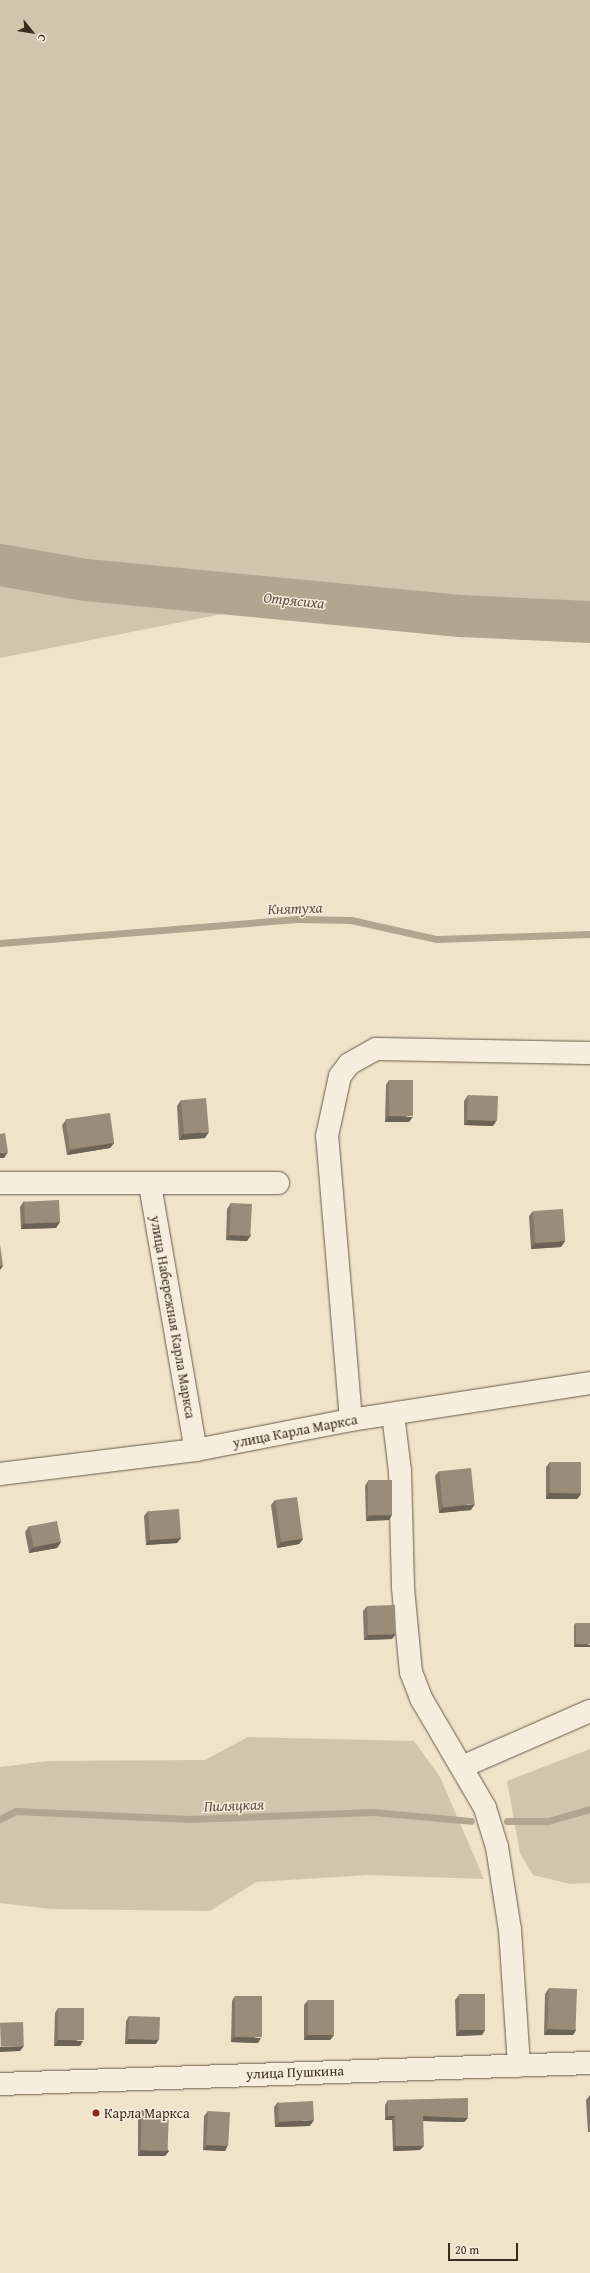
<!DOCTYPE html>
<html>
<head>
<meta charset="utf-8">
<style>
	body { margin:0 }
	#map { position:relative; width:590px; height:2273px; overflow:hidden; background:#efe4ca; font-family:"Gentium Book Plus",serif }
	div>[style] { position:absolute }
	.green>* { inset:0; background:#d0c5ad }
	.stream>* { height:7px; margin:-3.5px; padding:0 3.5px; transform-origin:3.5px; border-radius:3.5px; background:#b2a691 }
	.river>* { height:42px; margin:-21px; padding:0 21px; transform-origin:21px; border-radius:21px; background:#b2a691 }
	.roads { filter:drop-shadow(0 0 1px #685c4b) drop-shadow(0 0 1px #685c4b) }
	.minor>* { height:22px; margin:-11px; padding:0 11px; transform-origin:11px; border-radius:11px; background:#f5eddd }
	.wall>* { inset:0; background:#847968 }
	.shaded-wall>* { inset:0; background:#6b6355 }
	.building>* { inset:0; background:#998d79; transform-origin:0 0 }
	.dots>* { width:11px; height:11px; translate:-50% -50%; box-sizing:border-box; border:2px solid #f5eddd; border-radius:50% }
	span { translate:-50% -50%; white-space:nowrap; text-align:center; line-height:1.15; -webkit-text-stroke:3px #f5eddd; paint-order:stroke }
	.street-label { font-size:14px; color:#3b2e21 }
	.poi-label { font-size:14px; color:#3b2e21 }
	.left { translate:0 -50%; text-align:left }
	.water-label { font-size:15px; color:#5f5243; font-style:italic }
	.north { position:absolute; left:12px; top:12px; width:40px; height:40px; -webkit-text-stroke:3px #f5eddd; paint-order:stroke; rotate:120deg; font-size:11px; font-weight:700; line-height:16px; text-align:center; color:#3b2e21 }
	.north::after { content:''; display:block; margin:auto; width:14px; height:18px; background:#3b2e21; clip-path:polygon(50% 0,100% 100%,50% 72%,0 100%) }
	.scale { position:absolute; left:448px; top:2243px; width:70px; height:18px; box-sizing:border-box; border:2px solid #3b2e21; border-top:0; padding-left:5px; font-size:12px; line-height:14px; white-space:nowrap; color:#3b2e21; -webkit-text-stroke:3px #f5eddd; paint-order:stroke }
</style>
</head>
<body>
<div id="map">
	<div class="green">
		<div style="clip-path:polygon(0 0,590px 0,590px 622px,359px 587px,0 658px)"></div>
		<div style="clip-path:polygon(248px 1737px,414px 1741px,440px 1777px,484px 1879px,368px 1875px,256px 1882px,210px 1911px,51px 1909px,0 1903px,0 1767px,48px 1761px,205px 1760px)"></div>
		<div style="clip-path:polygon(590px 1749px,590px 1883px,570px 1884px,533px 1875px,520px 1853px,507px 1781px)"></div>
	</div>
	<div class="stream">
		<div style="left:0;top:943px;width:298px;rotate:-4.6deg"></div>
		<div style="left:297px;top:919px;width:54px;rotate:1.1deg"></div>
		<div style="left:351px;top:920px;width:88px;rotate:12.5deg"></div>
		<div style="left:437px;top:939px;width:153px;rotate:-1.9deg"></div>
		<div style="left:0;top:1819px;width:18px;rotate:-27deg"></div>
		<div style="left:16px;top:1811px;width:174px;rotate:2.6deg"></div>
		<div style="left:190px;top:1819px;width:183px;rotate:-2.2deg"></div>
		<div style="left:373px;top:1812px;width:98px;rotate:5.2deg"></div>
		<div style="left:507px;top:1821px;width:41px"></div>
		<div style="left:548px;top:1821px;width:44px;rotate:-15.9deg"></div>
	</div>
	<div class="river">
		<div style="left:0;top:565px;width:87px;rotate:9.9deg"></div>
		<div style="left:86px;top:580px;width:378px;rotate:5.5deg"></div>
		<div style="left:462px;top:616px;width:128px;rotate:2.7deg"></div>
	</div>
	<div class="roads">
		<div class="minor">
			<div style="left:0;top:1183px;width:278px"></div>
			<div style="left:150px;top:1185px;width:269px;rotate:80.2deg"></div>
			<div style="left:393px;top:1414px;width:57px;rotate:83deg"></div>
			<div style="left:400px;top:1471px;width:117px;rotate:88.5deg"></div>
			<div style="left:403px;top:1588px;width:84px;rotate:84.6deg"></div>
			<div style="left:411px;top:1672px;width:30px;rotate:69deg"></div>
			<div style="left:422px;top:1700px;width:125px;rotate:59.7deg"></div>
			<div style="left:485px;top:1808px;width:41px;rotate:72.9deg"></div>
			<div style="left:497px;top:1847px;width:84px;rotate:81.1deg"></div>
			<div style="left:510px;top:1930px;width:136px;rotate:86.2deg"></div>
			<div style="left:351px;top:1420px;width:285px;rotate:-94.8deg"></div>
			<div style="left:327px;top:1136px;width:61px;rotate:-77.8deg"></div>
			<div style="left:340px;top:1076px;width:15px;rotate:-53deg"></div>
			<div style="left:349px;top:1064px;width:31px;rotate:-29deg"></div>
			<div style="left:376px;top:1049px;width:214px;rotate:1.1deg"></div>
			<div style="left:0;top:1474px;width:197px;rotate:-7deg"></div>
			<div style="left:196px;top:1450px;width:158px;rotate:-11deg"></div>
			<div style="left:351px;top:1420px;width:242px;rotate:-8.8deg"></div>
			<div style="left:464px;top:1766px;width:137px;rotate:-23.6deg"></div>
			<div style="left:0;top:2084px;width:590px;rotate:-2.04deg"></div>
		</div>
	</div>
	<div class="wall">
		<div style="clip-path:polygon(389px 1080px,409px 1122px,385px 1122px,386px 1085px)"></div>
		<div style="clip-path:polygon(468px 1095px,493px 1126px,464px 1125px,464px 1101px)"></div>
		<div style="clip-path:polygon(181px 1100px,205px 1138px,179px 1140px,177px 1106px)"></div>
		<div style="clip-path:polygon(66px 1120px,114px 1143px,110px 1148px,67px 1155px,62px 1125px)"></div>
		<div style="clip-path:polygon(24px 1201px,56px 1228px,21px 1229px,20px 1207px)"></div>
		<div style="clip-path:polygon(231px 1203px,251px 1235px,247px 1241px,226px 1240px,227px 1209px)"></div>
		<div style="clip-path:polygon(533px 1211px,565px 1241px,561px 1247px,531px 1249px,529px 1216px)"></div>
		<div style="clip-path:polygon(550px 1462px,581px 1494px,577px 1499px,546px 1499px,546px 1467px)"></div>
		<div style="clip-path:polygon(439px 1471px,471px 1510px,439px 1513px,435px 1476px)"></div>
		<div style="clip-path:polygon(368px 1481px,389px 1520px,366px 1521px,365px 1486px)"></div>
		<div style="clip-path:polygon(275px 1500px,303px 1539px,299px 1544px,277px 1548px,271px 1505px)"></div>
		<div style="clip-path:polygon(148px 1511px,181px 1538px,177px 1543px,146px 1545px,144px 1516px)"></div>
		<div style="clip-path:polygon(29px 1526px,61px 1542px,57px 1548px,29px 1553px,25px 1532px)"></div>
		<div style="clip-path:polygon(367px 1606px,392px 1639px,364px 1640px,363px 1611px)"></div>
		<div style="clip-path:polygon(576px 1623px,590px 1647px,574px 1647px,574px 1625px)"></div>
		<div style="clip-path:polygon(549px 1988px,576px 2030px,573px 2035px,544px 2035px,545px 1994px)"></div>
		<div style="clip-path:polygon(459px 1995px,485px 2030px,482px 2035px,456px 2036px,455px 2000px)"></div>
		<div style="clip-path:polygon(235px 1996px,258px 2043px,231px 2042px,232px 2001px)"></div>
		<div style="clip-path:polygon(308px 2000px,334px 2035px,330px 2040px,304px 2040px,304px 2005px)"></div>
		<div style="clip-path:polygon(58px 2008px,80px 2046px,54px 2046px,55px 2013px)"></div>
		<div style="clip-path:polygon(129px 2016px,156px 2044px,125px 2044px,126px 2021px)"></div>
		<div style="clip-path:polygon(590px 2095px,590px 2132px,588px 2132px,586px 2100px)"></div>
		<div style="clip-path:polygon(388px 2100px,468px 2118px,464px 2122px,423px 2121px,420px 2150px,393px 2151px,392px 2120px,385px 2120px,385px 2105px)"></div>
		<div style="clip-path:polygon(278px 2102px,310px 2126px,275px 2127px,274px 2107px)"></div>
		<div style="clip-path:polygon(142px 2110px,169px 2151px,165px 2156px,138px 2156px,138px 2116px)"></div>
		<div style="clip-path:polygon(208px 2111px,228px 2145px,225px 2151px,203px 2150px,204px 2116px)"></div>
	</div>
	<div class="shaded-wall">
		<div style="clip-path:polygon(388px 1116px,413px 1117px,409px 1122px,385px 1122px)"></div>
		<div style="clip-path:polygon(468px 1120px,497px 1120px,493px 1126px,464px 1125px)"></div>
		<div style="clip-path:polygon(209px 1132px,205px 1138px,179px 1140px,183px 1134px)"></div>
		<div style="clip-path:polygon(114px 1143px,110px 1148px,67px 1155px,71px 1150px)"></div>
		<div style="clip-path:polygon(8px 1152px,4px 1158px,0 1158px,0 1153px)"></div>
		<div style="clip-path:polygon(60px 1222px,56px 1228px,21px 1229px,24px 1223px)"></div>
		<div style="clip-path:polygon(230px 1235px,251px 1235px,247px 1241px,226px 1240px)"></div>
		<div style="clip-path:polygon(565px 1241px,561px 1247px,531px 1249px,535px 1243px)"></div>
		<div style="clip-path:polygon(0 1266px,3px 1266px,0 1270px)"></div>
		<div style="clip-path:polygon(549px 1493px,581px 1494px,577px 1499px,546px 1499px)"></div>
		<div style="clip-path:polygon(475px 1504px,471px 1510px,439px 1513px,442px 1508px)"></div>
		<div style="clip-path:polygon(392px 1515px,389px 1520px,366px 1521px,369px 1516px)"></div>
		<div style="clip-path:polygon(181px 1538px,177px 1543px,146px 1545px,149px 1540px)"></div>
		<div style="clip-path:polygon(303px 1539px,299px 1544px,277px 1548px,281px 1542px)"></div>
		<div style="clip-path:polygon(61px 1542px,57px 1548px,29px 1553px,32px 1548px)"></div>
		<div style="clip-path:polygon(396px 1634px,392px 1639px,364px 1640px,368px 1635px)"></div>
		<div style="clip-path:polygon(576px 1644px,590px 1645px,590px 1647px,574px 1647px)"></div>
		<div style="clip-path:polygon(548px 2029px,576px 2030px,573px 2035px,544px 2035px)"></div>
		<div style="clip-path:polygon(460px 2030px,485px 2030px,482px 2035px,456px 2036px)"></div>
		<div style="clip-path:polygon(307px 2035px,334px 2035px,330px 2040px,304px 2040px)"></div>
		<div style="clip-path:polygon(234px 2037px,261px 2038px,258px 2043px,231px 2042px)"></div>
		<div style="clip-path:polygon(129px 2039px,159px 2039px,156px 2044px,125px 2044px)"></div>
		<div style="clip-path:polygon(58px 2040px,83px 2041px,80px 2046px,54px 2046px)"></div>
		<div style="clip-path:polygon(24px 2046px,20px 2051px,0 2052px,0 2047px)"></div>
		<div style="clip-path:polygon(388px 2116px,395px 2116px,392px 2120px,385px 2120px)"></div>
		<div style="clip-path:polygon(423px 2116px,468px 2118px,464px 2122px,420px 2121px)"></div>
		<div style="clip-path:polygon(314px 2120px,310px 2126px,275px 2127px,279px 2122px)"></div>
		<div style="clip-path:polygon(207px 2145px,228px 2145px,225px 2151px,203px 2150px)"></div>
		<div style="clip-path:polygon(396px 2146px,424px 2146px,420px 2150px,393px 2151px)"></div>
		<div style="clip-path:polygon(141px 2150px,169px 2151px,165px 2156px,138px 2156px)"></div>
	</div>
	<div class="building">
		<div style="left:389px;top:1080px;width:24px;height:36px"></div>
		<div style="left:468px;top:1095px;width:30px;height:25px;rotate:2deg"></div>
		<div style="left:206px;top:1098px;width:34px;height:25px;rotate:85deg"></div>
		<div style="left:110px;top:1113px;width:30px;height:45px;rotate:82deg"></div>
		<div style="clip-path:polygon(5px 1133px,8px 1152px,0 1153px,0 1134px)"></div>
		<div style="left:59px;top:1200px;width:22px;height:35px;rotate:87deg"></div>
		<div style="left:231px;top:1203px;width:21px;height:32px;rotate:3deg"></div>
		<div style="left:563px;top:1209px;width:32px;height:30px;rotate:86deg"></div>
		<div style="clip-path:polygon(0 1244px,3px 1266px,0 1266px)"></div>
		<div style="left:550px;top:1462px;width:31px;height:31px"></div>
		<div style="left:471px;top:1468px;width:36px;height:32px;rotate:84deg"></div>
		<div style="left:392px;top:1480px;width:35px;height:24px;rotate:90deg"></div>
		<div style="left:297px;top:1497px;width:42px;height:22px;rotate:82deg"></div>
		<div style="left:179px;top:1509px;width:29px;height:31px;rotate:86deg"></div>
		<div style="left:57px;top:1521px;width:21px;height:28px;rotate:79deg"></div>
		<div style="left:395px;top:1605px;width:29px;height:28px;rotate:88deg"></div>
		<div style="left:576px;top:1623px;width:14px;height:21px"></div>
		<div style="left:549px;top:1988px;width:28px;height:41px;rotate:2deg"></div>
		<div style="left:485px;top:1994px;width:36px;height:26px;rotate:90deg"></div>
		<div style="left:235px;top:1996px;width:27px;height:41px"></div>
		<div style="left:308px;top:2000px;width:26px;height:35px"></div>
		<div style="left:58px;top:2008px;width:26px;height:32px"></div>
		<div style="left:129px;top:2016px;width:31px;height:23px;rotate:2deg"></div>
		<div style="left:23px;top:2022px;width:24px;height:23px;rotate:88deg"></div>
		<div style="clip-path:polygon(468px 2098px,468px 2118px,423px 2116px,424px 2146px,396px 2146px,395px 2116px,388px 2116px,388px 2100px)"></div>
		<div style="left:313px;top:2101px;width:19px;height:35px;rotate:87deg"></div>
		<div style="left:142px;top:2110px;width:27px;height:40px;rotate:2deg"></div>
		<div style="left:208px;top:2111px;width:22px;height:34px;rotate:3deg"></div>
	</div>
	<div class="dots">
		<div style="left:96px;top:2113px;background:#8f2418"></div>
	</div>
	<div class="street-label">
		<span style="left:173px;top:1317px;rotate:80deg">улица Набережная Карла Маркса</span>
		<span style="left:295px;top:1431px;rotate:-11deg">улица Карла Маркса</span>
		<span style="left:295px;top:2072px;rotate:-2deg">улица Пушкина</span>
	</div>
	<div class="poi-label">
		<span class="left" style="left:104px;top:2113px">Карла Маркса</span>
	</div>
	<div class="water-label">
		<span style="left:294px;top:600px;rotate:6deg">Отрясиха</span>
		<span style="left:295px;top:908px;rotate:-2deg">Княтуха</span>
		<span style="left:234px;top:1805px;rotate:-2deg">Пиляцкая</span>
	</div>
	<div class="north">С</div>
	<div class="scale">20 m</div>
</div>
</body>
</html>
